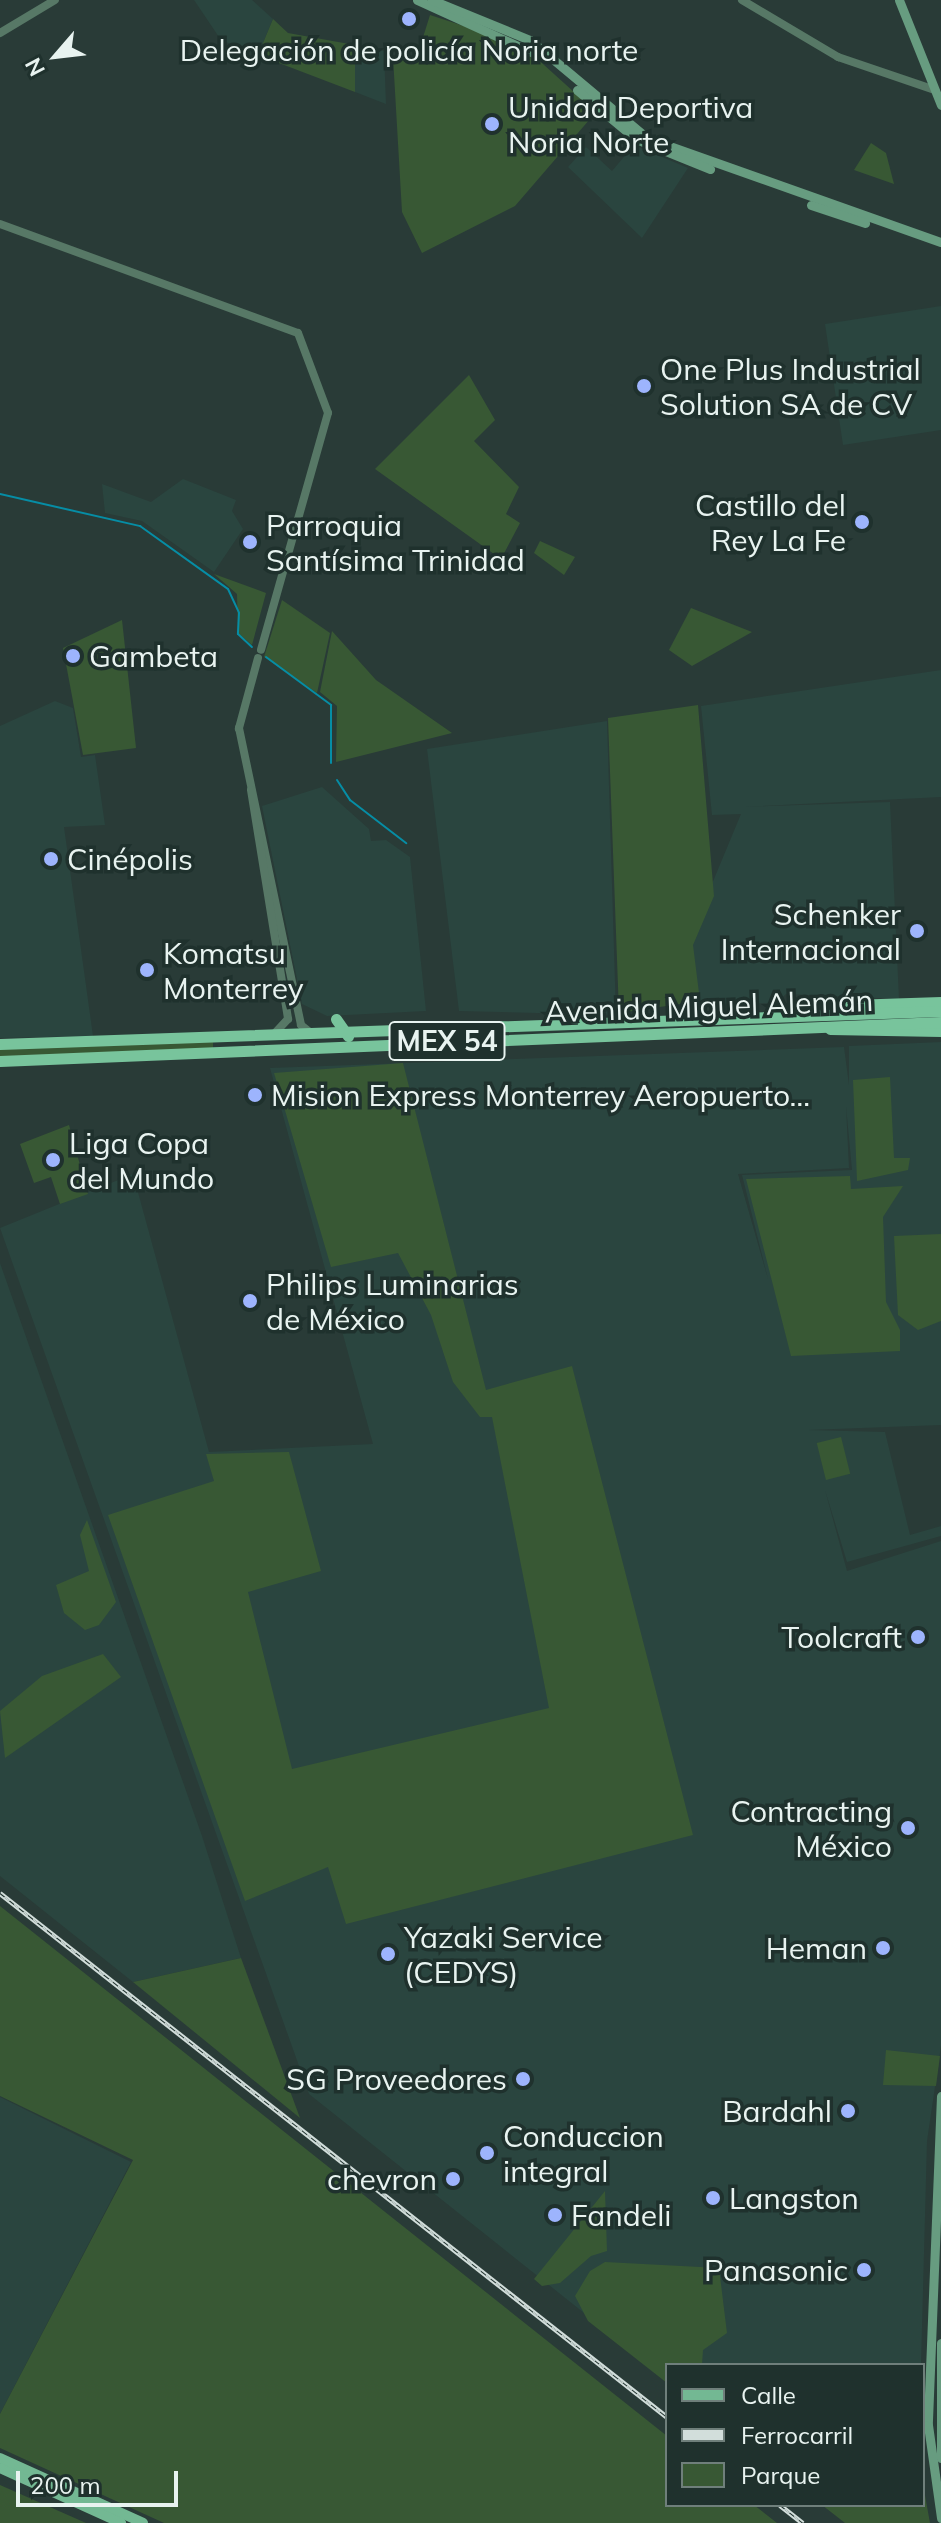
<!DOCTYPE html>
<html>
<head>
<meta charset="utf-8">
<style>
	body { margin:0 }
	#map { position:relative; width:941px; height:2523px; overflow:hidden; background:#293b37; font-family:Mulish,sans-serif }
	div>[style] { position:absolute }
	.built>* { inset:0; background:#2a453f }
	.green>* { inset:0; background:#385834; transform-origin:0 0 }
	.stream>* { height:2px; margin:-1px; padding:0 1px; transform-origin:1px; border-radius:1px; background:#068da5 }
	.tertiary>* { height:8px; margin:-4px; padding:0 4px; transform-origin:4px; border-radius:4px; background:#577866 }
	.secondary>* { height:9px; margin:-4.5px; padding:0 4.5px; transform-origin:4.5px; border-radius:4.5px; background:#679c80 }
	.primary>* { height:10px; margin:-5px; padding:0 5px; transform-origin:5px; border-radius:5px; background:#73b893 }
	.trunk>* { height:11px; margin:-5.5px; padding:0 5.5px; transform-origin:5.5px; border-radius:5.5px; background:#78c49c }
	.rail>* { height:5px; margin-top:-2.5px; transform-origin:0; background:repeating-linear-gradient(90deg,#1f312d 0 6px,#d2dedb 0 12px); box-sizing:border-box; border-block:2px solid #d2dedb }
	.dots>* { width:22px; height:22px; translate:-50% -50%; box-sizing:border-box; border:4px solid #1f312d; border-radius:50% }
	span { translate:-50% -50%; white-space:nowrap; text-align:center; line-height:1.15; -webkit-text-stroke:7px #1f312d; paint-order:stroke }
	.shield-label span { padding:2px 6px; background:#1f312d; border:2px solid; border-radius:6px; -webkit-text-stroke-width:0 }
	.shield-label { font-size:28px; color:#e8f3f0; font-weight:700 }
	.poi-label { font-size:30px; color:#e8f3f0 }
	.left { translate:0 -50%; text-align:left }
	.right { translate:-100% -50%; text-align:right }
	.street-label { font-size:30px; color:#e8f3f0 }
	.legend { position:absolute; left:665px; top:2363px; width:260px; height:144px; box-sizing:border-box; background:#1f312d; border:2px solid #6f7f7b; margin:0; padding:10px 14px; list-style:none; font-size:24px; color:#e8f3f0 }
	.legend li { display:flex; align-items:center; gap:16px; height:40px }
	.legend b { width:40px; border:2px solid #6f7f7b }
	.north { position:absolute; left:16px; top:16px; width:80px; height:80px; -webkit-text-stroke:6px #1f312d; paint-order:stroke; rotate:242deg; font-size:22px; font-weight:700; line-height:32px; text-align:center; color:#e8f3f0 }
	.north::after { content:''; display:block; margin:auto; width:28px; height:36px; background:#e8f3f0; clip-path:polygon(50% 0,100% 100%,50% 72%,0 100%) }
	.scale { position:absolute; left:16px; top:2471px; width:162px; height:36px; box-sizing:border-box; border:4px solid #e8f3f0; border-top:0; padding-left:10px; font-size:24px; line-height:28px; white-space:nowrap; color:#e8f3f0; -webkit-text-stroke:6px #1f312d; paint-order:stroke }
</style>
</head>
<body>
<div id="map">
	<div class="built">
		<div style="clip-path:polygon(194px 0,252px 0,273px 19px,258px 55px,221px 40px)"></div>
		<div style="clip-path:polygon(355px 45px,384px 51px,386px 104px,355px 92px)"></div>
		<div style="clip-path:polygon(634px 145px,688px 168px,642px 238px,568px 167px,586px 147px,612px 171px)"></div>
		<div style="clip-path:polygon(941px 306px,941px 430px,843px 445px,825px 324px)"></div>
		<div style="clip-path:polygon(183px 479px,236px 500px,232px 511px,243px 529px,214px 572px,142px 521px,105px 513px,102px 484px,151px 502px)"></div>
		<div style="clip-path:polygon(941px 670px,941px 797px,743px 807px,890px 802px,899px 999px,786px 994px,776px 1003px,692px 1004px,687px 944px,741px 814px,712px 815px,701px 706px)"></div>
		<div style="clip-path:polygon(55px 701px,73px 708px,81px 757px,95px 755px,105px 825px,64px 827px,93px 1036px,0 1038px,0 726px)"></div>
		<div style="clip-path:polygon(607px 721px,616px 1015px,459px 1011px,427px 749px)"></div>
		<div style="clip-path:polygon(322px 787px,369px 829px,371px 841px,386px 840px,410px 857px,426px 1011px,327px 1016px,302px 1004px,262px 806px)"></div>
		<div style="clip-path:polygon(evenodd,941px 1042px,941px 1425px,808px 1430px,885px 1432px,910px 1535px,941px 1526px,941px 1536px,847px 1562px,825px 1490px,847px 1571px,941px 1541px,941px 2046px,927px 2141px,921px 2365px,667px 2365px,667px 2379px,309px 2094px,0 1228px,133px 1174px,209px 1452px,373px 1444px,270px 1068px,844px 1047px,849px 1085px,849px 1046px,941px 1042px,846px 1106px,852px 1170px,742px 1175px,768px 1279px,738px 1174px,849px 1168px,846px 1106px)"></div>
		<div style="clip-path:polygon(0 1263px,202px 1836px,241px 1958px,133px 1982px,0 1876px)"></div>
		<div style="clip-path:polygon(0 2097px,131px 2162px,0 2414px)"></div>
	</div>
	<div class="green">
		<div style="clip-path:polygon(430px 15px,522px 45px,596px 112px,515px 206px,422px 253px,402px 212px,393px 57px,415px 63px)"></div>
		<div style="clip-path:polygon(273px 19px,288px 33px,355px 45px,355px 92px,258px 55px)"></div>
		<div style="clip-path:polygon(871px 143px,886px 153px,894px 184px,854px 170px)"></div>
		<div style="clip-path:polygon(469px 375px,495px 420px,474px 441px,519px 487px,506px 514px,520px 523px,501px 559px,375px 469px)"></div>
		<div style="clip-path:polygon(540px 541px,575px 557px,564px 575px,534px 553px)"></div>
		<div style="clip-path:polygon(214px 574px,266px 593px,252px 645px,238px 633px,237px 594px)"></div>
		<div style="clip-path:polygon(282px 600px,330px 633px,317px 693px,264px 657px)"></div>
		<div style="clip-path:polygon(691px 608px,752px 632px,692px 666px,669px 650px)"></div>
		<div style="clip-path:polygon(122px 620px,136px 748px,83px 755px,63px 648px)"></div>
		<div style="clip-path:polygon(332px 631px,376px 680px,452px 733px,336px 762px,337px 706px,320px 692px)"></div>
		<div style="clip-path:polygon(698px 705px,714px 896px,693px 945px,700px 1001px,619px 1013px,608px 718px)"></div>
		<div style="clip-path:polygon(213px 1042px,213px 1048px,0 1057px,0 1047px)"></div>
		<div style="clip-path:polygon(403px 1063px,486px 1390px,572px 1366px,693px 1835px,346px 1924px,328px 1867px,245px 1901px,108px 1515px,214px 1481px,206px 1454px,289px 1452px,321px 1571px,248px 1592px,292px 1769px,549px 1708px,492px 1417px,480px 1417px,453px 1382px,431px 1315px,398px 1253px,331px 1267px,274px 1073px)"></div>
		<div style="clip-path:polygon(890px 1077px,894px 1158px,910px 1158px,908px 1170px,857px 1181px,853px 1080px)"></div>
		<div style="clip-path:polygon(69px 1125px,88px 1194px,60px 1204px,51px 1177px,34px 1183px,20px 1144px)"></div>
		<div style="clip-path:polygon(850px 1176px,851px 1189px,903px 1186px,883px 1217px,886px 1302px,900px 1330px,900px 1351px,791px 1356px,746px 1179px)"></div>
		<div style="clip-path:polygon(941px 1234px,941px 1321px,918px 1330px,898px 1315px,894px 1236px)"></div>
		<div style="left:841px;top:1437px;width:38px;height:25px;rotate:76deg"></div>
		<div style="clip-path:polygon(87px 1520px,116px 1602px,99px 1625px,85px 1630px,64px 1613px,56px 1585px,89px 1571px,80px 1535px)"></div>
		<div style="clip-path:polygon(103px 1654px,121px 1677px,5px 1758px,0 1711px,42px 1676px)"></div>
		<div style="clip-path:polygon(0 1906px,667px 2436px,667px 2505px,754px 2505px,777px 2523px,164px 2523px,0 2448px,0 2414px,133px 2160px,0 2096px)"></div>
		<div style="clip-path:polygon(241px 1958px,300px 2118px,133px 1982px)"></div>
		<div style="clip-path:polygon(886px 2050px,940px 2056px,936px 2086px,883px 2085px)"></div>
		<div style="clip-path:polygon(605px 2191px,607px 2251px,591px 2256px,560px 2283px,542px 2286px,534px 2279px)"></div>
		<div style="clip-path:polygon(605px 2262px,719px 2268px,727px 2333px,703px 2350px,702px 2365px,667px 2365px,667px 2383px,588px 2321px,575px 2296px,590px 2271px)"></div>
		<div style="clip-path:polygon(923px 2484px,930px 2523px,845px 2523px,822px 2505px,923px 2505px)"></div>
		<div style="clip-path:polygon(0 2485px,86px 2523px,0 2523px)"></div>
	</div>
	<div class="stream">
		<div style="left:0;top:494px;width:144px;rotate:12.9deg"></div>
		<div style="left:140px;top:526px;width:108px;rotate:35.6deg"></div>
		<div style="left:228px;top:589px;width:26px;rotate:65deg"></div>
		<div style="left:239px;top:613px;width:21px;rotate:93deg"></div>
		<div style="left:238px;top:634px;width:19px;rotate:43deg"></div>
		<div style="left:266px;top:657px;width:81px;rotate:36.4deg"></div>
		<div style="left:331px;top:705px;width:58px;rotate:90deg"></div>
		<div style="left:337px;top:780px;width:24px;rotate:57deg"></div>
		<div style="left:350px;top:800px;width:71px;rotate:37.5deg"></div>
	</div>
	<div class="tertiary">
		<div style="left:742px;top:0;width:112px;rotate:30.7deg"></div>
		<div style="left:838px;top:57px;width:102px;rotate:18.8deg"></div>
		<div style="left:0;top:33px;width:64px;rotate:-31deg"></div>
		<div style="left:0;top:224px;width:317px;rotate:20.1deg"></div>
		<div style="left:298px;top:333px;width:85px;rotate:69.4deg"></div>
		<div style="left:328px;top:413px;width:246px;rotate:105.8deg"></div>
		<div style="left:258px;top:658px;width:73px;rotate:105.2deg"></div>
		<div style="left:239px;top:728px;width:303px;rotate:78.2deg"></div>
		<div style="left:301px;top:1025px;width:13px;rotate:39deg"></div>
		<div style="left:251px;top:790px;width:232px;rotate:80.8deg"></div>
		<div style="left:288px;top:1019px;width:19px;rotate:133deg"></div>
	</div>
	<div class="secondary">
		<div style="left:417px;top:0;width:135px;rotate:24.5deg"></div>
		<div style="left:432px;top:0;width:106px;rotate:22.2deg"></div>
		<div style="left:530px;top:40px;width:153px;rotate:39.9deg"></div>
		<div style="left:647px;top:138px;width:312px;rotate:19.5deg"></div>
		<div style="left:899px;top:0;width:113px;rotate:68.2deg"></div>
		<div style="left:577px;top:90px;width:77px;rotate:39.7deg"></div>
		<div style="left:636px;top:139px;width:80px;rotate:22.1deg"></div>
		<div style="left:811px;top:205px;width:57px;rotate:18.4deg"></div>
		<div style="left:941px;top:2096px;width:329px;rotate:92.3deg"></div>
		<div style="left:928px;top:2425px;width:94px;rotate:82deg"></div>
		<div style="left:941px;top:2343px;width:115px;rotate:90deg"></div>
	</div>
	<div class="primary">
		<div style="left:0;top:2458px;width:157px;rotate:24.4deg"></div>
		<div style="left:0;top:2468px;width:133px;rotate:24.4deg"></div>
	</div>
	<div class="trunk">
		<div style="left:850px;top:1005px;width:91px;rotate:-1.9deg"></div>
		<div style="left:336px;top:1019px;width:21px;rotate:55deg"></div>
		<div style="left:830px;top:1029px;width:111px;rotate:1deg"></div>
		<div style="left:0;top:1044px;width:942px;rotate:-2.01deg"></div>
		<div style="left:0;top:1061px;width:942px;rotate:-2.37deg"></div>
	</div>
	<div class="rail">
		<div style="left:0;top:1893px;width:848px;rotate:38.15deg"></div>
		<div style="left:780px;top:2505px;width:29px;rotate:38deg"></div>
	</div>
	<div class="dots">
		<div style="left:409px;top:19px;background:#9db4fd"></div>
		<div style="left:492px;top:124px;background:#9db4fd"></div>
		<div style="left:644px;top:386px;background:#9db4fd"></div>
		<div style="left:862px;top:522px;background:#9db4fd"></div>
		<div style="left:250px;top:542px;background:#9db4fd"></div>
		<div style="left:73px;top:656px;background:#9db4fd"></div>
		<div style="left:51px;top:859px;background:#9db4fd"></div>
		<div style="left:917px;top:931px;background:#9db4fd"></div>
		<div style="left:147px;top:970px;background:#9db4fd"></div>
		<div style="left:255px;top:1095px;background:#9db4fd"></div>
		<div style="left:53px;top:1160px;background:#9db4fd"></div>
		<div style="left:250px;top:1301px;background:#9db4fd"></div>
		<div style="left:918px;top:1637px;background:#9db4fd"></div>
		<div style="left:908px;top:1828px;background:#9db4fd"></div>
		<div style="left:883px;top:1948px;background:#9db4fd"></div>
		<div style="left:388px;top:1954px;background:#9db4fd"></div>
		<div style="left:523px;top:2079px;background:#9db4fd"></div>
		<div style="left:848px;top:2111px;background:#9db4fd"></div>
		<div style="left:487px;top:2153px;background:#9db4fd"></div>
		<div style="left:453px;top:2179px;background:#9db4fd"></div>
		<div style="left:713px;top:2198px;background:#9db4fd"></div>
		<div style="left:555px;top:2215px;background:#9db4fd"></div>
		<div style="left:864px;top:2270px;background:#9db4fd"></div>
	</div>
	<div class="shield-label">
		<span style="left:447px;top:1041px">MEX 54</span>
	</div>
	<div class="poi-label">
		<span style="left:409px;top:50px">Delegación de policía Noria norte</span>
		<span class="left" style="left:508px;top:124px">Unidad Deportiva<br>Noria Norte</span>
		<span class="left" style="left:660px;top:386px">One Plus Industrial<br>Solution SA de CV</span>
		<span class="right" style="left:846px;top:522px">Castillo del<br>Rey La Fe</span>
		<span class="left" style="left:266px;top:542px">Parroquia<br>Santísima Trinidad</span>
		<span class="left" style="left:89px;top:656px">Gambeta</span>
		<span class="left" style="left:67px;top:859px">Cinépolis</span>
		<span class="right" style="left:901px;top:931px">Schenker<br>Internacional</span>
		<span class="left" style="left:163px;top:970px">Komatsu<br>Monterrey</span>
		<span class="left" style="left:271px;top:1095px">Mision Express Monterrey Aeropuerto…</span>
		<span class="left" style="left:69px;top:1160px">Liga Copa<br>del Mundo</span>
		<span class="left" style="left:266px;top:1301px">Philips Luminarias<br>de México</span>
		<span class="right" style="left:902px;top:1637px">Toolcraft</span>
		<span class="right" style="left:892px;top:1828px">Contracting<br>México</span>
		<span class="left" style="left:404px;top:1954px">Yazaki Service<br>(CEDYS)</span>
		<span class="right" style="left:867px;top:1948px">Heman</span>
		<span class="right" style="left:507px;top:2079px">SG Proveedores</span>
		<span class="right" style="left:832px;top:2111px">Bardahl</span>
		<span class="left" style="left:503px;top:2153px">Conduccion<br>integral</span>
		<span class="right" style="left:437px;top:2179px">chevron</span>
		<span class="left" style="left:729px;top:2198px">Langston</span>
		<span class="left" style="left:571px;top:2215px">Fandeli</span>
		<span class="right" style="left:848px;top:2270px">Panasonic</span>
	</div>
	<div class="street-label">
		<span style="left:709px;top:1006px;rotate:-2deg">Avenida Miguel Alemán</span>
	</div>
	<ul class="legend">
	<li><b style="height:10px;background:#73b893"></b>Calle</li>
	<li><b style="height:10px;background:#d2dedb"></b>Ferrocarril</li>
	<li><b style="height:22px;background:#385834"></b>Parque</li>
	</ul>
	<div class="north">N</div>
	<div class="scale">200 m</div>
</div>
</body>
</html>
